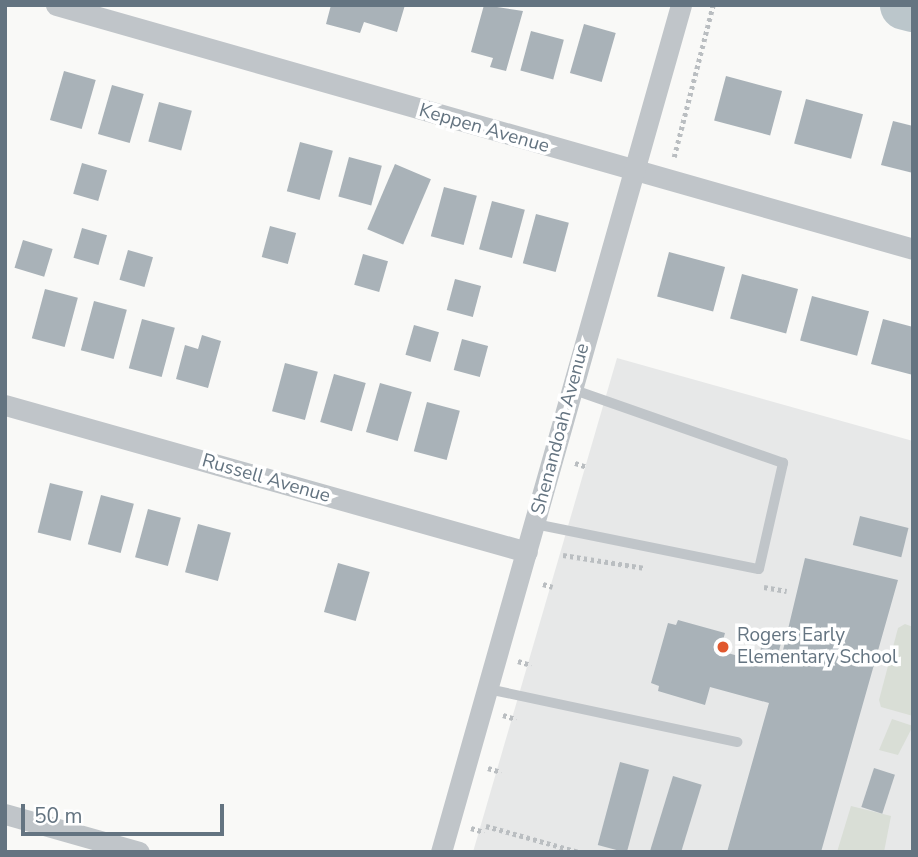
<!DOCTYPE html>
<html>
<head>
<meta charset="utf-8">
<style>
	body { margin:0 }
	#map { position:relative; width:918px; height:857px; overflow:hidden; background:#f9f9f7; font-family:"Nunito Sans",sans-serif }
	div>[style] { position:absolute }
	.built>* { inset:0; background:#e7e8e8 }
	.green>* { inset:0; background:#d9ded6 }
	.river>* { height:49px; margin:-24.5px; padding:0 24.5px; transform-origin:24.5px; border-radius:24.5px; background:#bbc6cb }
	.building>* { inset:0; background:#a9b2b8; transform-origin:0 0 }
	.path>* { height:4.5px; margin-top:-2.25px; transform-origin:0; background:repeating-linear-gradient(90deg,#babec1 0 3.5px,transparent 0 7px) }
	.service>* { height:10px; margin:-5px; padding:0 5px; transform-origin:5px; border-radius:5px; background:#c0c5c9 }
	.minor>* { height:21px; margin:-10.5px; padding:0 10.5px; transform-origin:10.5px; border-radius:10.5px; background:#c0c5c9 }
	.dots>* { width:19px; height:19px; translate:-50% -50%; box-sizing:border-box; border:4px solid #fff; border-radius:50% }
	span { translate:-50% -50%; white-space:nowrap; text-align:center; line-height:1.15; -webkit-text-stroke:7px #fff; paint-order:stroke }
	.street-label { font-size:19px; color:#647481 }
	.poi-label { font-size:19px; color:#647481 }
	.left { translate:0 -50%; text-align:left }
	.frame { position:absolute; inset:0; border:7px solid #647481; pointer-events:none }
	.scale { position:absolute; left:21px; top:804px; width:203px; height:32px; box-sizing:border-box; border:4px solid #647481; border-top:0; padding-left:9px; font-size:21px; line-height:24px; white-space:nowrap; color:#647481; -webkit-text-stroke:5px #fff; paint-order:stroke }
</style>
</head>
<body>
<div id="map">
	<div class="built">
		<div style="clip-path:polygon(617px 358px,913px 441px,913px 852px,473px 852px)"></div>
	</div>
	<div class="green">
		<div style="clip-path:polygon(905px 624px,913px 627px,913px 716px,881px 707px,879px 700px,898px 628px)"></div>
		<div style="clip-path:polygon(892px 719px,913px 726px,898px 755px,879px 750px)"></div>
		<div style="clip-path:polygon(851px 806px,891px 816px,884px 852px,837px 852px)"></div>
	</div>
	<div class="river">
		<div style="left:904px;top:5px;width:9px;rotate:13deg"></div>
	</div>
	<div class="building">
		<div style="clip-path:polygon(331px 5px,405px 5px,397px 32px,364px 22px,360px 33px,326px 24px)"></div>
		<div style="clip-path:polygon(484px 5px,523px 11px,506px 71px,490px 67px,493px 58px,471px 52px)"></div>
		<div style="left:584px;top:24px;width:33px;height:51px;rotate:16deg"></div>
		<div style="left:531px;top:31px;width:34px;height:41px;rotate:15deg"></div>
		<div style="left:64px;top:71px;width:33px;height:51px;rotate:16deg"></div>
		<div style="left:726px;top:76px;width:58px;height:46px;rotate:15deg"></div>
		<div style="left:112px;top:85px;width:33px;height:51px;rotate:16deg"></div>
		<div style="left:806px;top:99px;width:59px;height:46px;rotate:15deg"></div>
		<div style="left:159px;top:102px;width:34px;height:41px;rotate:15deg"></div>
		<div style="clip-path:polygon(893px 121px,913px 126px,913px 173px,881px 165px)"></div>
		<div style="left:300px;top:142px;width:34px;height:51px;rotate:15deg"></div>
		<div style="left:349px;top:157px;width:34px;height:41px;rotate:15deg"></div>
		<div style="left:82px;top:163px;width:26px;height:32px;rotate:16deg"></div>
		<div style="left:395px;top:164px;width:39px;height:71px;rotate:23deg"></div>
		<div style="left:444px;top:187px;width:34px;height:51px;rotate:15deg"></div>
		<div style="left:492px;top:201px;width:34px;height:50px;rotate:15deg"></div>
		<div style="left:536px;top:214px;width:34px;height:51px;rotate:15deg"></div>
		<div style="left:270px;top:226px;width:27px;height:32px;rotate:15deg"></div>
		<div style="left:82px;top:228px;width:26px;height:31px;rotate:16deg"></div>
		<div style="left:23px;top:240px;width:31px;height:29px;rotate:17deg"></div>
		<div style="left:128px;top:250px;width:26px;height:31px;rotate:16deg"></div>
		<div style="left:669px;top:252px;width:58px;height:46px;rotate:15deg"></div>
		<div style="left:363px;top:254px;width:26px;height:32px;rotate:16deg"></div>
		<div style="left:742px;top:274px;width:58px;height:46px;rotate:15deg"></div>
		<div style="left:455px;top:279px;width:27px;height:32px;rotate:15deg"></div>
		<div style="left:45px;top:289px;width:34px;height:51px;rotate:15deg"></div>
		<div style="left:812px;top:296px;width:59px;height:46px;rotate:15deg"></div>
		<div style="left:94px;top:301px;width:34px;height:51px;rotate:15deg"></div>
		<div style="left:142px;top:319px;width:34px;height:51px;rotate:15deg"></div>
		<div style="clip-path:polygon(883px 319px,913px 327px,913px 375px,871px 364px)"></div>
		<div style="left:414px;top:325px;width:26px;height:31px;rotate:16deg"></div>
		<div style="clip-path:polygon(202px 335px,221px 341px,208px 388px,176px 379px,185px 345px,198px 349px)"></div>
		<div style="left:462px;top:339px;width:27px;height:32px;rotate:15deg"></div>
		<div style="left:285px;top:363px;width:34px;height:50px;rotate:15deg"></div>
		<div style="left:334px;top:374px;width:33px;height:50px;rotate:16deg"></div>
		<div style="left:380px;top:383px;width:33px;height:51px;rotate:16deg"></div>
		<div style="left:427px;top:402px;width:34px;height:51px;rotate:15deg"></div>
		<div style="left:50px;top:483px;width:34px;height:51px;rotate:14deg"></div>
		<div style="left:101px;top:495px;width:34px;height:51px;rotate:15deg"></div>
		<div style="left:148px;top:509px;width:34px;height:50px;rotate:15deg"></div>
		<div style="left:860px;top:516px;width:50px;height:30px;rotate:14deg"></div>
		<div style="left:198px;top:524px;width:34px;height:50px;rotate:15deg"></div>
		<div style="clip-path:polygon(805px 558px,898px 580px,821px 852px,727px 852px,769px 703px,710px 687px,705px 705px,658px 691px,659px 686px,651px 683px,668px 623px,676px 625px,678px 620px,725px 633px,720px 651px,757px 661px,764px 638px,781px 643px,775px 666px,779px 667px)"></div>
		<div style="left:338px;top:563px;width:33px;height:51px;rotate:16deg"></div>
		<div style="left:620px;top:762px;width:30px;height:86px;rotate:15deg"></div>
		<div style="left:874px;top:768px;width:22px;height:41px;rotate:18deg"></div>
		<div style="left:673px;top:776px;width:30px;height:79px;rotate:17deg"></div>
	</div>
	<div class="path">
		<div style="left:674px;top:157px;width:157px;rotate:-75.6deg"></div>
		<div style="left:575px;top:463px;width:13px;rotate:18deg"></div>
		<div style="left:563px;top:555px;width:83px;rotate:9deg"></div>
		<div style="left:543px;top:584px;width:10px;rotate:17deg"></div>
		<div style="left:764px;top:587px;width:23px;rotate:10deg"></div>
		<div style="left:518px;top:661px;width:14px;rotate:17deg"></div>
		<div style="left:503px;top:715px;width:14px;rotate:17deg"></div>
		<div style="left:488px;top:768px;width:14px;rotate:17deg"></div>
		<div style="left:486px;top:826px;width:97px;rotate:15.6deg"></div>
		<div style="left:471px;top:828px;width:14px;rotate:17deg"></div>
	</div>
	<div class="service">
		<div style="left:535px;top:524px;width:228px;rotate:11.4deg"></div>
		<div style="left:759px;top:569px;width:109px;rotate:-77.2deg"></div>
		<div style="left:783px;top:463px;width:224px;rotate:-160.7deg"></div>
		<div style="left:488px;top:689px;width:255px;rotate:12deg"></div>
	</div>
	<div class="minor">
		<div style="left:56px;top:5px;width:891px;rotate:15.89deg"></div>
		<div style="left:5px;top:405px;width:542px;rotate:15.73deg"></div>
		<div style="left:5px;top:814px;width:139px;rotate:15.8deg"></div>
		<div style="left:441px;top:852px;width:880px;rotate:-74.18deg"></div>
	</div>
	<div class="dots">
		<div style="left:723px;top:647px;background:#e1582e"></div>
	</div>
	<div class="street-label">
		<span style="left:484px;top:129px;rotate:16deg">Keppen Avenue</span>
		<span style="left:561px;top:429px;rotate:-75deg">Shenandoah Avenue</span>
		<span style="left:266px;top:479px;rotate:16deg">Russell Avenue</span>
	</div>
	<div class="poi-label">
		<span class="left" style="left:737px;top:647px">Rogers Early<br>Elementary School</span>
	</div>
	<div class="frame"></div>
	<div class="scale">50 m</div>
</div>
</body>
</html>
